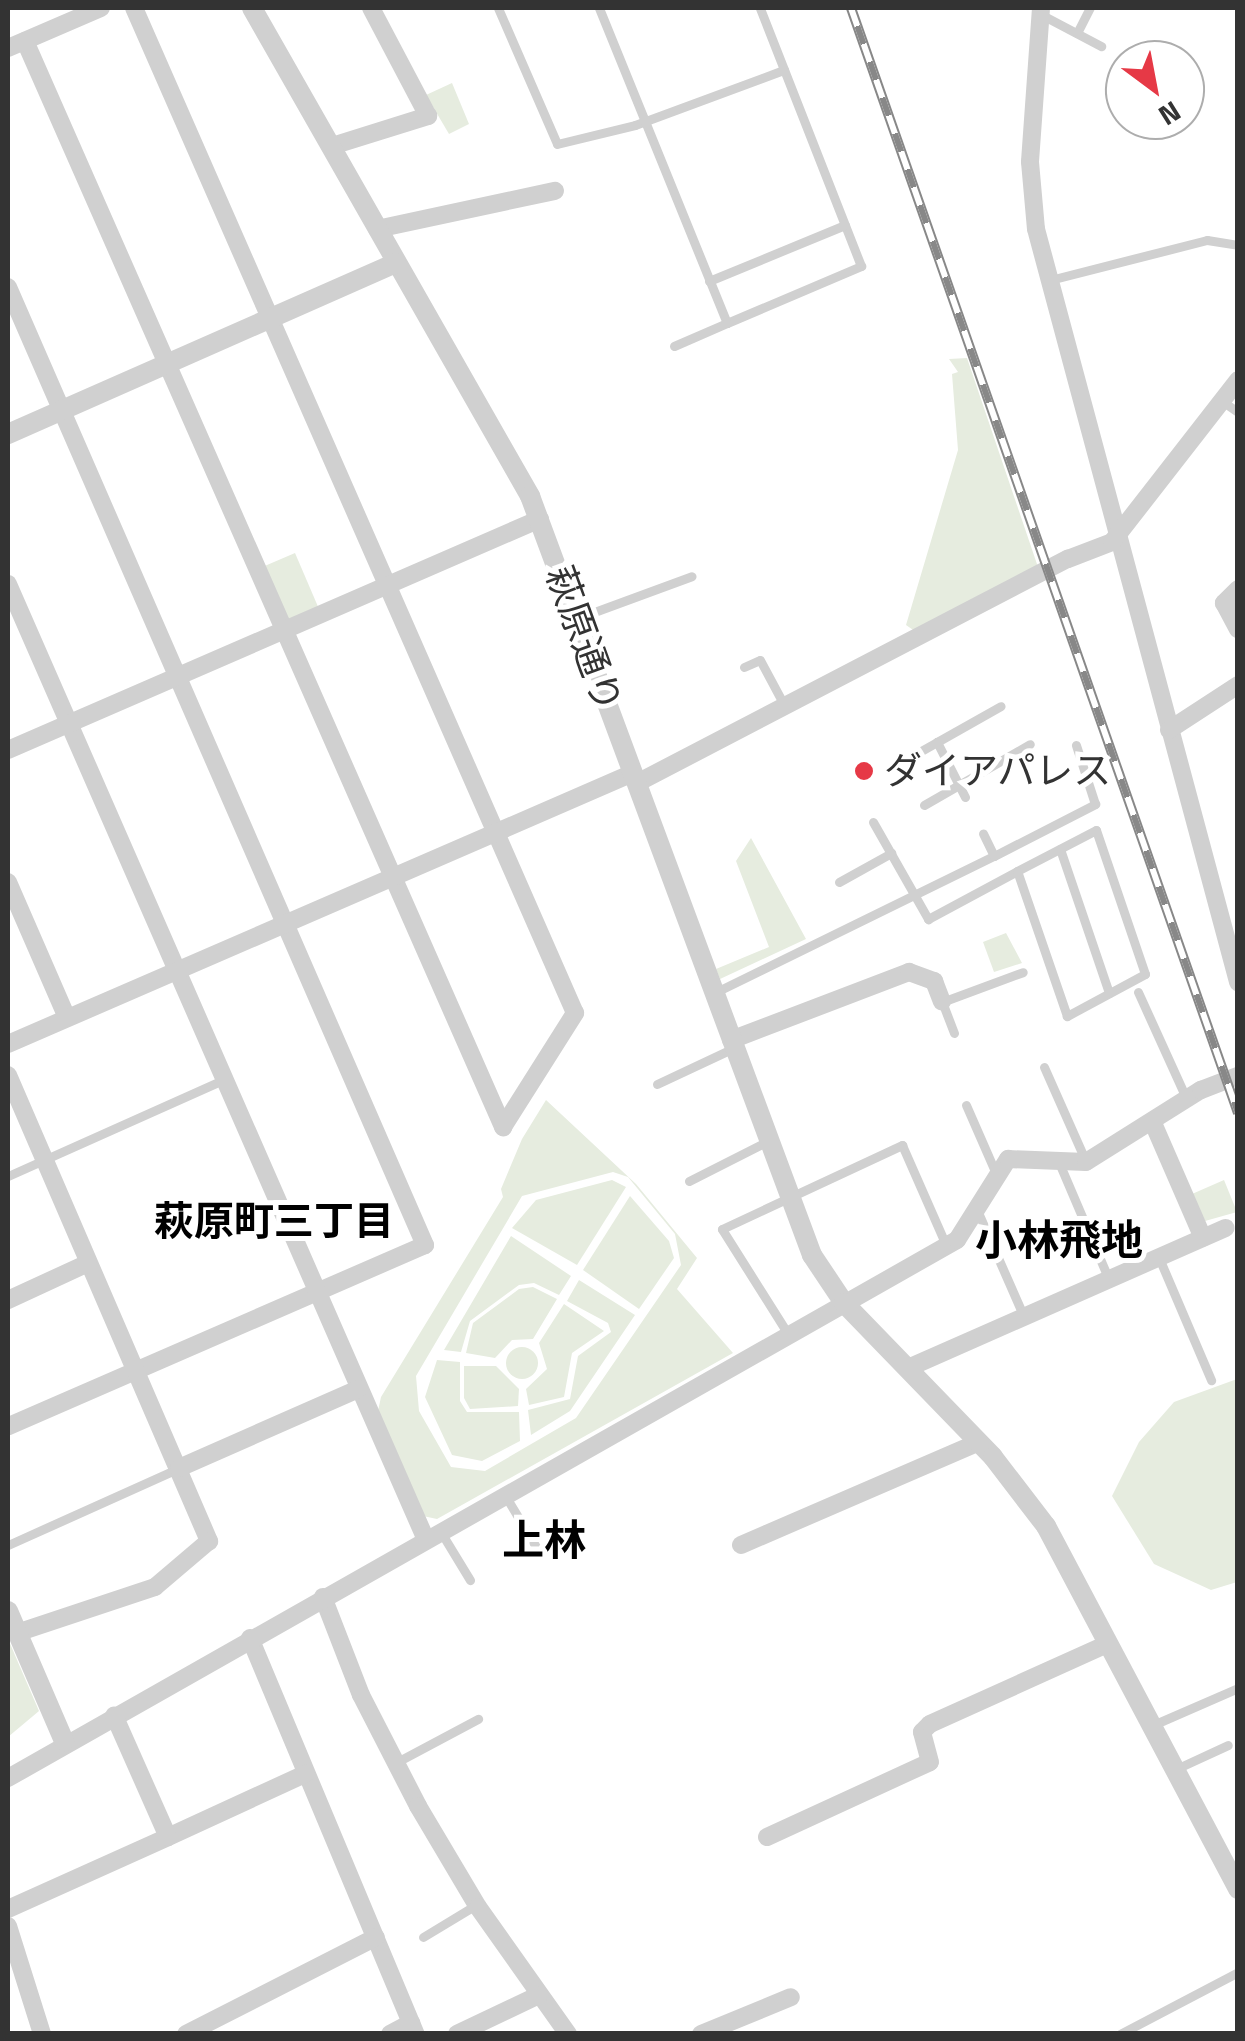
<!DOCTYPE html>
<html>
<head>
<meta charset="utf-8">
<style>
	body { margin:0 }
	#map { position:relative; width:1245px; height:2041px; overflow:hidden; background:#fff; font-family:"Titillium Web","Noto Sans JP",sans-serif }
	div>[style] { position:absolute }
	.green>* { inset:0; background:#e6ecdf }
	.round { border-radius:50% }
	.service>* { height:9px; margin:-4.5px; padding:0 4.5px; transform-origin:4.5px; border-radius:4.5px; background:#d0d0d0 }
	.minor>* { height:18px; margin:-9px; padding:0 9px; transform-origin:9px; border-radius:9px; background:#d0d0d0 }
	.tertiary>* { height:20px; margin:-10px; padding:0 10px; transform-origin:10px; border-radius:10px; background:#d0d0d0 }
	.rail>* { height:10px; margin-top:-5px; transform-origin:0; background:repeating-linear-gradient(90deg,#fff 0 19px,#888 0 38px); box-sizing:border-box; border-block:2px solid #888 }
	.dots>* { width:28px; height:28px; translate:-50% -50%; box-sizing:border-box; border:5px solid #fff; border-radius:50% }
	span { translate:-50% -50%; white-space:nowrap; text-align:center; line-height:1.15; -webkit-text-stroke:10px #fff; paint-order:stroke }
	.street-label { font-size:38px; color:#333 }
	.poi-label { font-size:38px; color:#333 }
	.left { translate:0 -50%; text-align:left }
	.neighbourhood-label { font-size:40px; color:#000; font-weight:700 }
	.quarter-label { font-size:42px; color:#000; font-weight:700 }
	.frame { position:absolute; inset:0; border:10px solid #333; pointer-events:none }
	.north { position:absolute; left:1105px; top:40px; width:100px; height:100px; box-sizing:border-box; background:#fff; border:2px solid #adadad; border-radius:50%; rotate:148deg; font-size:28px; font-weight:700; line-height:40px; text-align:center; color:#333 }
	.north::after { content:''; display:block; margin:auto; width:35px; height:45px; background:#e63946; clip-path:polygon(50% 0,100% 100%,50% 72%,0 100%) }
</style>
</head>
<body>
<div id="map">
	<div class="green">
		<div style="clip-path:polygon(452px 83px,469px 124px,449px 134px,426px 95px)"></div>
		<div style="clip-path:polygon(967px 358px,1039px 570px,916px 632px,906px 625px,958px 450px,952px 374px,958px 372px,949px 359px)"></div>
		<div style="clip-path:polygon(295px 553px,319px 609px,291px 622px,282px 618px,260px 568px)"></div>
		<div style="clip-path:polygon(751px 838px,806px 939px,720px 979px,716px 969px,769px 947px,736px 861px)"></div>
		<div style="clip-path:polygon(1006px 933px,1022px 963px,994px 972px,983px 942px)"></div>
		<div style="clip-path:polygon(evenodd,546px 1100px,636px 1184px,697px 1258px,677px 1289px,733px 1353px,437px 1519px,423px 1516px,378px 1411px,381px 1397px,503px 1197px,501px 1189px,522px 1139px,546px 1100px,613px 1172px,628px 1177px,675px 1234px,681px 1265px,576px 1418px,485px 1471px,451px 1467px,419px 1411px,416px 1376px,522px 1196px,613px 1172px)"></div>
		<div style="clip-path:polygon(612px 1180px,626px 1187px,577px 1265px,512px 1228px,536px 1200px)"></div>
		<div style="clip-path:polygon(1224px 1180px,1237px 1212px,1205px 1221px,1192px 1194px)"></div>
		<div style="clip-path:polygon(630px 1196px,669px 1241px,674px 1258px,639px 1309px,583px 1270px)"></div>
		<div style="clip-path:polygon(511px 1236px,571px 1276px,559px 1295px,534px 1283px,519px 1285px,470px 1321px,461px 1352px,444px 1350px)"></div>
		<div style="clip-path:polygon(579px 1280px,635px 1315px,570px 1411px,531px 1435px,528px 1410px,570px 1399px,578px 1356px,611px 1332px,608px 1323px,567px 1301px)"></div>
		<div style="clip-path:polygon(533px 1287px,557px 1299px,533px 1339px,512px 1340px,495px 1358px,466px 1353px,473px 1323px,519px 1289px)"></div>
		<div style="clip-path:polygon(564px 1304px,604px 1331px,572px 1353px,564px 1397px,529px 1405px,526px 1389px,547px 1369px,539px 1343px)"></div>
		<div class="round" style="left:506px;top:1347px;width:32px;height:32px"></div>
		<div style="clip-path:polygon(437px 1360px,460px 1362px,460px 1401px,467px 1412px,519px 1412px,520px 1441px,482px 1461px,452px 1455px,425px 1397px)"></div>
		<div style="clip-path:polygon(464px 1366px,496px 1366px,519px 1389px,518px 1406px,470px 1409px,464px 1398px)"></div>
		<div style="clip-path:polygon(1237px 1379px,1237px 1582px,1211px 1590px,1154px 1564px,1112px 1496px,1139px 1442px,1174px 1402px)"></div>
		<div style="clip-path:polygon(8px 1639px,39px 1711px,8px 1737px)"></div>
	</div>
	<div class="service">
		<div style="left:498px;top:8px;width:148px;rotate:66.5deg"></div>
		<div style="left:557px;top:144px;width:80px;rotate:-13.7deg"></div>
		<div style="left:635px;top:125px;width:159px;rotate:-20.3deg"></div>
		<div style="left:599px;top:8px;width:340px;rotate:67.9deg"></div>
		<div style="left:727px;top:323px;width:146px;rotate:-23deg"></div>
		<div style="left:861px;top:266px;width:277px;rotate:-111.4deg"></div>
		<div style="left:1042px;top:15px;width:67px;rotate:27.7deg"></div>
		<div style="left:1077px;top:33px;width:28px;rotate:-63deg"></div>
		<div style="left:1050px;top:280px;width:162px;rotate:-14.3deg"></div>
		<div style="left:1207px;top:240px;width:31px;rotate:9deg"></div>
		<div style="left:709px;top:281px;width:147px;rotate:-22.4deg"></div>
		<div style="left:674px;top:346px;width:58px;rotate:-23.5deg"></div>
		<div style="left:1222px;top:401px;width:19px;rotate:35deg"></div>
		<div style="left:578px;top:618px;width:121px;rotate:-20.2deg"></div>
		<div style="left:744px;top:667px;width:17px;rotate:-24deg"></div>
		<div style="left:760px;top:660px;width:51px;rotate:61.9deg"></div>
		<div style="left:898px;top:764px;width:45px;rotate:-29.4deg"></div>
		<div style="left:965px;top:797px;width:62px;rotate:-117deg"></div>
		<div style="left:937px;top:742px;width:73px;rotate:-29.4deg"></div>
		<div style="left:924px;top:805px;width:122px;rotate:-29.9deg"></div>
		<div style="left:873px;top:822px;width:112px;rotate:60.4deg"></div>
		<div style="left:928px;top:919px;width:101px;rotate:-28.3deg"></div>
		<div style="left:1017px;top:871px;width:89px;rotate:-27.4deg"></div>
		<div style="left:1096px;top:830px;width:152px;rotate:71.2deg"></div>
		<div style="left:1145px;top:974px;width:89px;rotate:151.7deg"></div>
		<div style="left:1067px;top:1016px;width:153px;rotate:-109deg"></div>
		<div style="left:1060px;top:849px;width:152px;rotate:71.2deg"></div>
		<div style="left:994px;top:856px;width:114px;rotate:-27.2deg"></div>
		<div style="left:1095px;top:804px;width:62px;rotate:-107.9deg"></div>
		<div style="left:839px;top:882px;width:60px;rotate:-29.1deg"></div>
		<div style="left:716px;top:992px;width:309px;rotate:-26.1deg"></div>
		<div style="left:994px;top:856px;width:25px;rotate:-116deg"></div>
		<div style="left:1138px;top:992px;width:116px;rotate:65.6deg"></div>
		<div style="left:954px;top:1033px;width:33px;rotate:-111deg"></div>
		<div style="left:942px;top:1002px;width:86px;rotate:-20.3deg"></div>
		<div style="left:1044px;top:1067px;width:104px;rotate:66.1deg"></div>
		<div style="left:657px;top:1084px;width:85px;rotate:-25.1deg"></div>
		<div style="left:966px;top:1105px;width:77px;rotate:66.4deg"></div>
		<div style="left:1060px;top:1165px;width:125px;rotate:66.9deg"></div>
		<div style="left:8px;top:1176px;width:235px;rotate:-24.1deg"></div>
		<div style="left:689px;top:1181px;width:89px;rotate:-26.9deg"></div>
		<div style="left:977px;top:1210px;width:117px;rotate:66.3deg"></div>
		<div style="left:1159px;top:1258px;width:133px;rotate:66.9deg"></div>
		<div style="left:788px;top:1334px;width:124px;rotate:-122.2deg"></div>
		<div style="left:722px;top:1229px;width:199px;rotate:-25deg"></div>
		<div style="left:902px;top:1145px;width:109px;rotate:66.3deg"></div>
		<div style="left:506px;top:1497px;width:62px;rotate:58.9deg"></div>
		<div style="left:442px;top:1534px;width:54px;rotate:58.7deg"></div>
		<div style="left:8px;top:1545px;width:188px;rotate:-24.2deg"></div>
		<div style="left:1153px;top:1725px;width:93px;rotate:-23.5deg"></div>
		<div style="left:397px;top:1762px;width:92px;rotate:-28deg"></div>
		<div style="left:1176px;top:1769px;width:57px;rotate:-24.8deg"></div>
		<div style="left:423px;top:1937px;width:62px;rotate:-31.1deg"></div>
		<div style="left:1120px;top:2034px;width:133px;rotate:-27.7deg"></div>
	</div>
	<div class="minor">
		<div style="left:1041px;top:8px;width:154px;rotate:94.1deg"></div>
		<div style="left:1030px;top:162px;width:67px;rotate:84.9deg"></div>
		<div style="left:1036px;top:229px;width:780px;rotate:74.98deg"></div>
		<div style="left:25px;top:41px;width:1187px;rotate:66.24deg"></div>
		<div style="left:503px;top:1127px;width:135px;rotate:-57.7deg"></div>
		<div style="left:575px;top:1013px;width:1097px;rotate:-113.69deg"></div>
		<div style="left:8px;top:48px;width:101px;rotate:-23.3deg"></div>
		<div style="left:332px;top:146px;width:101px;rotate:-17.4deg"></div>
		<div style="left:428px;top:116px;width:122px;rotate:-117.8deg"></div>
		<div style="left:377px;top:229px;width:182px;rotate:-12.1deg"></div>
		<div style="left:8px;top:287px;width:1045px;rotate:66.48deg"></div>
		<div style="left:425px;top:1245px;width:455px;rotate:156.5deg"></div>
		<div style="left:8px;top:584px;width:1043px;rotate:66.38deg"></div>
		<div style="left:1238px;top:589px;width:20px;rotate:135deg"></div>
		<div style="left:1224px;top:603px;width:30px;rotate:62deg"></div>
		<div style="left:1169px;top:730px;width:82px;rotate:-33.1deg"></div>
		<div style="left:8px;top:750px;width:580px;rotate:-23.47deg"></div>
		<div style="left:637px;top:783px;width:486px;rotate:-27.5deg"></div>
		<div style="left:1068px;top:559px;width:47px;rotate:-21.1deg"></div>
		<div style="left:1112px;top:542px;width:205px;rotate:-52.1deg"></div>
		<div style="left:8px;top:882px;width:148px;rotate:66.5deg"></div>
		<div style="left:731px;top:1040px;width:191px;rotate:-20.9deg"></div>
		<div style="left:909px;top:972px;width:27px;rotate:20deg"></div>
		<div style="left:934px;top:981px;width:22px;rotate:69deg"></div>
		<div style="left:8px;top:1044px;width:681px;rotate:-23.44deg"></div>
		<div style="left:8px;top:1075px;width:508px;rotate:66.67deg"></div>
		<div style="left:209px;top:1541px;width:71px;rotate:139.6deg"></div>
		<div style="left:155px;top:1587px;width:145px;rotate:161.6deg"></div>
		<div style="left:1153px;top:1123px;width:125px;rotate:66.5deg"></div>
		<div style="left:8px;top:1300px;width:88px;rotate:-24.8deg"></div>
		<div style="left:908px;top:1368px;width:347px;rotate:-23.8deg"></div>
		<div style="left:179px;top:1468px;width:196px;rotate:-23.8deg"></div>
		<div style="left:741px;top:1545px;width:259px;rotate:-23.4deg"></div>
		<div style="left:323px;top:1597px;width:105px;rotate:68.8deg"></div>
		<div style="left:361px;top:1695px;width:125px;rotate:62.8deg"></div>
		<div style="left:418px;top:1806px;width:117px;rotate:59.3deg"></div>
		<div style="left:478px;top:1907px;width:156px;rotate:54.7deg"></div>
		<div style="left:250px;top:1638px;width:429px;rotate:67.3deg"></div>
		<div style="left:8px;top:1778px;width:1091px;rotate:-29.55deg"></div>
		<div style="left:957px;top:1240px;width:96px;rotate:-57.8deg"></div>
		<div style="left:1008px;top:1159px;width:78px;rotate:2.2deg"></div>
		<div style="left:1086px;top:1162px;width:136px;rotate:-32.1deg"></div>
		<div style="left:1201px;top:1090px;width:40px;rotate:-21deg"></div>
		<div style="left:168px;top:1837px;width:151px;rotate:-24.7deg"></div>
		<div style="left:767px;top:1837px;width:179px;rotate:-24.7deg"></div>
		<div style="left:930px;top:1762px;width:31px;rotate:-105deg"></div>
		<div style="left:922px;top:1732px;width:11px;rotate:-45deg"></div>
		<div style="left:930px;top:1724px;width:196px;rotate:-24.3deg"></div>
		<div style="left:8px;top:1909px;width:175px;rotate:-24.2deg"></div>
		<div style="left:168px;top:1837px;width:133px;rotate:-113.9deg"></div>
		<div style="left:8px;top:1926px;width:113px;rotate:72.5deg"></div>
		<div style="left:186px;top:2034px;width:213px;rotate:-27deg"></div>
		<div style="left:390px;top:2034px;width:24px;rotate:-28deg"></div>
		<div style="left:457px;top:2034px;width:91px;rotate:-25.4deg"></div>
		<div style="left:701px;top:2034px;width:97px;rotate:-22.3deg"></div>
	</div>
	<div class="tertiary">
		<div style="left:252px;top:8px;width:562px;rotate:60.33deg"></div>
		<div style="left:530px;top:496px;width:810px;rotate:69.62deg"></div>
		<div style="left:812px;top:1255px;width:58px;rotate:56.3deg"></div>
		<div style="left:844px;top:1303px;width:214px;rotate:45.9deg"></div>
		<div style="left:993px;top:1457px;width:87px;rotate:52.5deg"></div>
		<div style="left:1046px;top:1526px;width:411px;rotate:62.1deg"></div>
		<div style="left:8px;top:434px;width:424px;rotate:-23.8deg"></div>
		<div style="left:8px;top:1611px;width:142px;rotate:66.7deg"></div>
	</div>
	<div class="rail">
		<div style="left:851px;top:8px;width:1171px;rotate:70.7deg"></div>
	</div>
	<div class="dots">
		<div style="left:864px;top:771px;background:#e63946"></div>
	</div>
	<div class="street-label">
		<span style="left:584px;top:639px;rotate:70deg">萩原通り</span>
	</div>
	<div class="poi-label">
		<span class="left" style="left:884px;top:771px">ダイアパレス</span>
	</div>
	<div class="neighbourhood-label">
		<span style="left:274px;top:1221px">萩原町三丁目</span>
	</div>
	<div class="quarter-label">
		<span style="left:1059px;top:1239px">小林飛地</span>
		<span style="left:544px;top:1539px">上林</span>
	</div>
	<div class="frame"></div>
	<div class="north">N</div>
</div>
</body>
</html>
